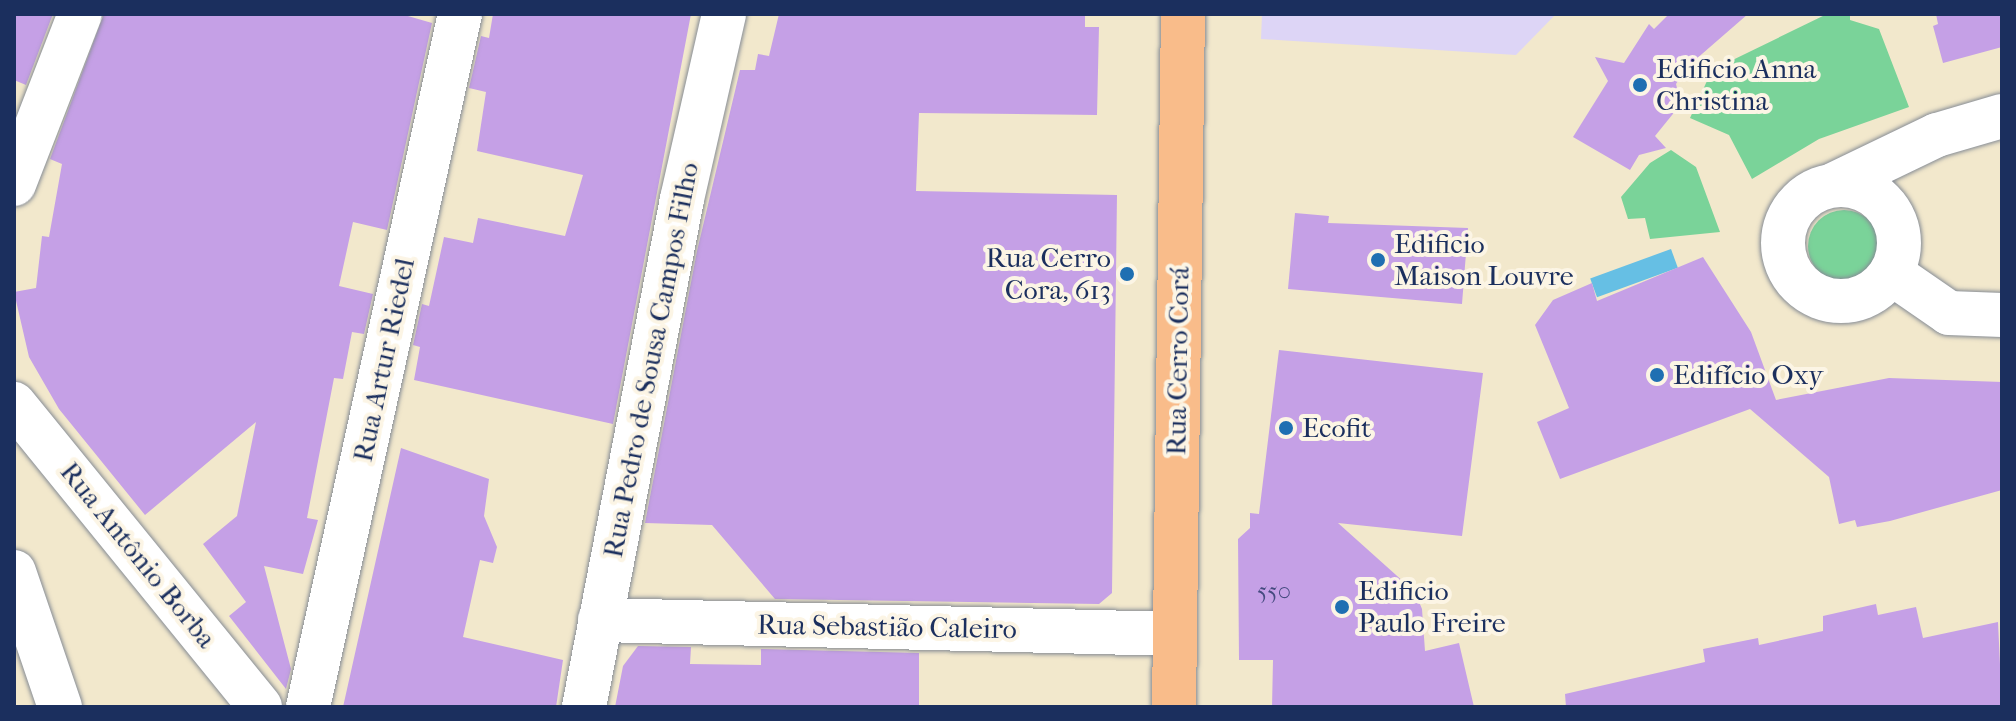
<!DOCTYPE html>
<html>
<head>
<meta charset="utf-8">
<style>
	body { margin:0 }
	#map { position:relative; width:2016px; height:721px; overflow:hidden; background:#f2e8cc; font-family:"IM FELL French Canon",serif }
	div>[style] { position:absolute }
	.built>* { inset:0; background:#ddd5f6 }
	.green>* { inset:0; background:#7ad399 }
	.round { border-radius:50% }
	.water>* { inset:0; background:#66bfe4; transform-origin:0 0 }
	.building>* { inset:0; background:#c5a0e6 }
	.roads { filter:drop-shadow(0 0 2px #868c95) drop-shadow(0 0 2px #868c95) }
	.minor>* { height:44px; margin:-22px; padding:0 22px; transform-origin:22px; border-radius:22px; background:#fff }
	.minor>.ring { margin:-22px; padding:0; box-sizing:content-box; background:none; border:44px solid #fff; border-radius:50% }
	.primary>* { height:44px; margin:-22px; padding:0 22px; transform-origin:22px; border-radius:22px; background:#f9bc8a }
	.dots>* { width:22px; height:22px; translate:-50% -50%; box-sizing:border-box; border:4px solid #fcf5e5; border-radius:50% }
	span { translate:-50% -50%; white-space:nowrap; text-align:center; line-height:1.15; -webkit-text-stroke:8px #fcf5e5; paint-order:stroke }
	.number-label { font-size:24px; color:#464b80 }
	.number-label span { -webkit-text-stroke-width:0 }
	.poi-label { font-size:28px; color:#1b2f5e }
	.left { translate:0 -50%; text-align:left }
	.right { translate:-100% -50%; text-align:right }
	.street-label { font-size:28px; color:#1b2f5e }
	.frame { position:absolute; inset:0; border:16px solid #1b2f5e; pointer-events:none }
</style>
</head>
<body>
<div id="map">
	<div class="built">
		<div style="clip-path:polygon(1262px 14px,1556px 14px,1516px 55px,1261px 39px)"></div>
	</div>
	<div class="green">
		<div style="clip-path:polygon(1827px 14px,1850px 14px,1850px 20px,1879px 29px,1909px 107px,1819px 139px,1752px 179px,1729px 135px,1690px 118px,1712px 70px)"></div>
		<div style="clip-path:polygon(1671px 150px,1696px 167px,1720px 232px,1650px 239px,1645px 218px,1628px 219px,1621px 197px,1650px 163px)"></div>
		<div class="round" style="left:1808px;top:210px;width:72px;height:72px"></div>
	</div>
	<div class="water">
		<div style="left:1671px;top:249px;width:20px;height:86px;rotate:70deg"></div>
	</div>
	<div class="building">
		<div style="clip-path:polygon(14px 14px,53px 14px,26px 85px,14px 80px)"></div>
		<div style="clip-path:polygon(104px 14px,401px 14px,432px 23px,387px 230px,353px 222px,339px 286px,373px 294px,364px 334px,352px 332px,343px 379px,334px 378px,307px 518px,318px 520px,303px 574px,264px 566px,291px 669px,286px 689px,229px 616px,246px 602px,203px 544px,237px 516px,256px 422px,145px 515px,59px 409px,29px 357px,14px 292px,36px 288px,42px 236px,49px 237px,62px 164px,50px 159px)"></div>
		<div style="clip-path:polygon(493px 14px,691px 14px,613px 424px,414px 380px,420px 347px,413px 345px,422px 304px,429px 306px,444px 237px,473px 243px,478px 218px,565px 236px,583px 175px,477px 151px,486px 92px,469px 88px,481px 36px,489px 38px)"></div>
		<div style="clip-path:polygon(779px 14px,1085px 16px,1085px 27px,1099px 27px,1097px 115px,919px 113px,916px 191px,1117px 195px,1112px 593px,1099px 604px,775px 599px,712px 525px,645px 523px,697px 251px,740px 70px,755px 70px,758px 54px,769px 56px)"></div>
		<div style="clip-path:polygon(1669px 14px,1748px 14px,1687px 67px,1676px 84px,1681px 104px,1655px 136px,1666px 148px,1639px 155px,1630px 170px,1573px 137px,1608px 81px,1595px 57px,1624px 63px,1649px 24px,1654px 29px)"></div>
		<div style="clip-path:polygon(1936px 14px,2002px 14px,2002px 47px,1943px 63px,1933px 26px,1938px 24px)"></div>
		<div style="clip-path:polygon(1295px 213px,1329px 216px,1328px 223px,1468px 228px,1462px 304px,1288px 289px)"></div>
		<div style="clip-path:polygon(1703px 257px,1751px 332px,1776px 400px,1889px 378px,2002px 382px,2002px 490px,1890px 521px,1857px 527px,1855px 520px,1839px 524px,1829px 477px,1750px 409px,1560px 479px,1537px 422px,1569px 408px,1535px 325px,1553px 300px,1592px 283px,1597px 301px)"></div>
		<div style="clip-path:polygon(1279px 350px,1483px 373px,1462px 536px,1338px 523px,1415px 592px,1422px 609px,1425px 651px,1459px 643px,1474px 707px,1272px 707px,1273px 660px,1239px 660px,1238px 539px,1250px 528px,1250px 513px,1259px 514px)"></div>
		<div style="clip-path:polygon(401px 448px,489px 479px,484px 516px,497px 547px,493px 563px,480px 560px,463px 637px,563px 660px,556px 707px,343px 707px)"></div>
		<div style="clip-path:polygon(1876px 604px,1878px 615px,1916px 607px,1923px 638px,1998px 622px,2002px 707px,1566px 707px,1565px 694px,1705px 662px,1703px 649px,1758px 638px,1759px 645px,1823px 631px,1823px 616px)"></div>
		<div style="clip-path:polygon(638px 646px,691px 647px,690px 664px,761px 665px,761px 649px,919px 653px,919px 707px,615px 707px,623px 666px)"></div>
	</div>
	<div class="roads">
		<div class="minor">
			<div style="left:14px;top:184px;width:182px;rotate:-68.8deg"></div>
			<div style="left:1835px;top:184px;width:113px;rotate:-25.7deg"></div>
			<div style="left:1937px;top:135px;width:68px;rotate:-16.3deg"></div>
			<div class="ring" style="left:1783px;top:185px;width:72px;height:72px"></div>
			<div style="left:1891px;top:273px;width:70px;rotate:34.6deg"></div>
			<div style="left:1949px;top:313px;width:53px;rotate:2.2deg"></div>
			<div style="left:14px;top:404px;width:390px;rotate:50.9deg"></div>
			<div style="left:14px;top:572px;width:143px;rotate:71.2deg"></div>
			<div style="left:600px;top:620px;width:575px;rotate:1.39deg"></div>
			<div style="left:308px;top:707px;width:709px;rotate:-77.63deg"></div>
			<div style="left:584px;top:707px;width:517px;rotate:-79.08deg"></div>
			<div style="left:682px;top:199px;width:190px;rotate:-77.2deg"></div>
		</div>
		<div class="primary">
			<div style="left:1174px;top:707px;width:693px;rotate:-89.26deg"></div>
		</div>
	</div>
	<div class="dots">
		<div style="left:1640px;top:85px;background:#1f6fb2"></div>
		<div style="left:1378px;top:260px;background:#1f6fb2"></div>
		<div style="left:1127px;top:274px;background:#1f6fb2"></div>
		<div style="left:1657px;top:375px;background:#1f6fb2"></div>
		<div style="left:1286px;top:428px;background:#1f6fb2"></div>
		<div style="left:1342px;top:607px;background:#1f6fb2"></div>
	</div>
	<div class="number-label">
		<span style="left:1274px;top:592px">550</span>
	</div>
	<div class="poi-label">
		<span class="left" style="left:1656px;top:85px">Edificio Anna<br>Christina</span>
		<span class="left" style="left:1394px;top:260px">Edificio<br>Maison Louvre</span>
		<span class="right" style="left:1111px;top:274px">Rua Cerro<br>Cora, 613</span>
		<span class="left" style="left:1673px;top:375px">Edifício Oxy</span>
		<span class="left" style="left:1302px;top:428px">Ecofit</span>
		<span class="left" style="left:1358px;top:607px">Edificio<br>Paulo Freire</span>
	</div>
	<div class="street-label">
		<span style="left:384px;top:360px;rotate:-78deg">Rua Artur Riedel</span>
		<span style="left:651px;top:360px;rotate:-79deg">Rua Pedro de Sousa Campos Filho</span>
		<span style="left:1178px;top:361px;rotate:-89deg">Rua Cerro Corá</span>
		<span style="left:138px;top:555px;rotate:51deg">Rua Antônio Borba</span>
		<span style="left:887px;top:627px;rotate:1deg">Rua Sebastião Caleiro</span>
	</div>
	<div class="frame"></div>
</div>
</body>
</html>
